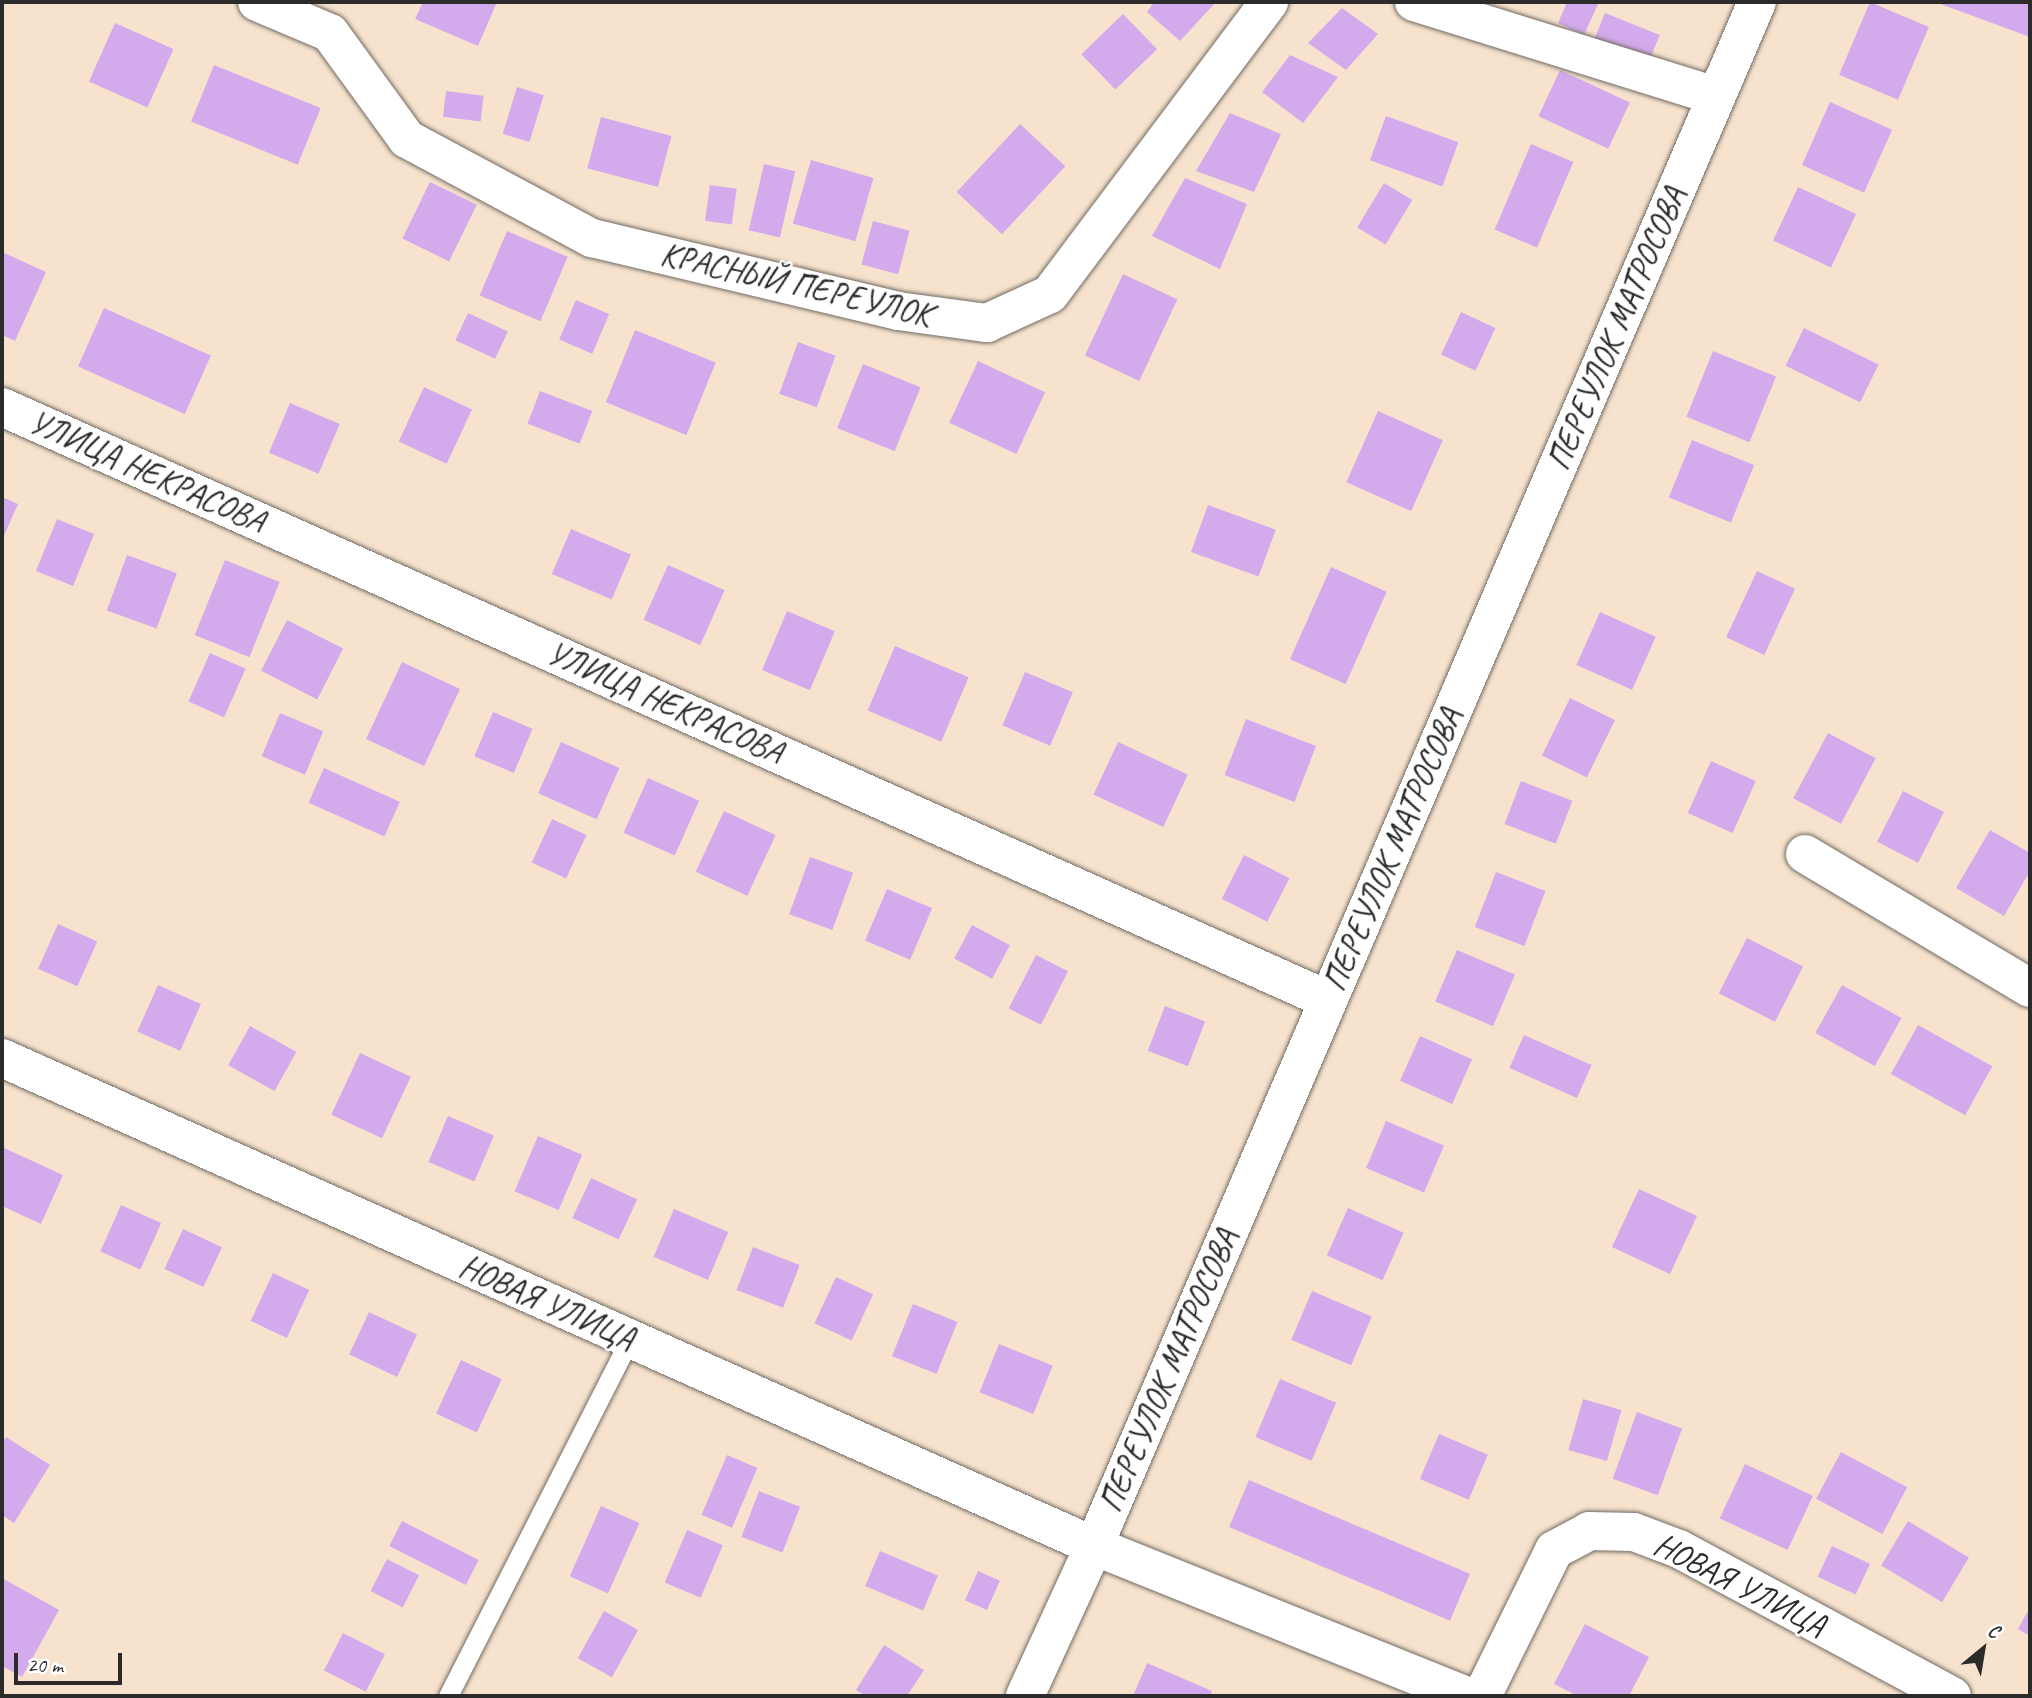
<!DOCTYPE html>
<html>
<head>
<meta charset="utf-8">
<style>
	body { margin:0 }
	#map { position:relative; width:2032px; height:1698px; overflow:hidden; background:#f7e3cd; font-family:Caveat,sans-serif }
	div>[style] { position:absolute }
	.building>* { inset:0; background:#d3abec; transform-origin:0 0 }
	.roads { filter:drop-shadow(0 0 2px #726b64) drop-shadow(0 0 2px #726b64) }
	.lane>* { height:19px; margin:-9.5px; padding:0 9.5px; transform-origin:9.5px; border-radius:9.5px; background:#fff }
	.street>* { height:38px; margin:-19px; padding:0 19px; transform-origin:19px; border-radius:19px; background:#fff }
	span { translate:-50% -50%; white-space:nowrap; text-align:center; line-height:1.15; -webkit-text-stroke:5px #fff; paint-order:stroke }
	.street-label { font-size:33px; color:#2b2b2b }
	.frame { position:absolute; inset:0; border:4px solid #2b2b2b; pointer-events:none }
	.north { position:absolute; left:1948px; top:1614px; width:70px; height:70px; -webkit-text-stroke:5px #fff; paint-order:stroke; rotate:30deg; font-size:19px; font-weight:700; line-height:28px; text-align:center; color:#2b2b2b }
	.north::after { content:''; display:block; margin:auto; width:24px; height:32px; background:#2b2b2b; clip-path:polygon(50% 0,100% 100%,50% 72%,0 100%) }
	.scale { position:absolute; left:14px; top:1653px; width:108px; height:32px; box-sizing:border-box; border:4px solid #2b2b2b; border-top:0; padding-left:9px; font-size:21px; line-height:24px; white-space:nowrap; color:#2b2b2b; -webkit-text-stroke:5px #fff; paint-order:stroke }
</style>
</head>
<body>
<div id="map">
	<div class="building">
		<div style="clip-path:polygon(423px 2px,497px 2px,478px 46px,415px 19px)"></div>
		<div style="clip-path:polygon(1154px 2px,1216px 2px,1180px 41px,1147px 12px)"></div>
		<div style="clip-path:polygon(1567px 2px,1599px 2px,1584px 35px,1558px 23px)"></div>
		<div style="left:1870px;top:2px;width:64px;height:79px;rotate:23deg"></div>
		<div style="clip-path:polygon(1935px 2px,2030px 2px,2030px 37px)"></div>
		<div style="clip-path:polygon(1342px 8px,1378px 34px,1346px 70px,1308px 43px)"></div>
		<div style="left:1605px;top:13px;width:59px;height:30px;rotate:22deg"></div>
		<div style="left:1123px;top:14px;width:49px;height:58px;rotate:46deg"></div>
		<div style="left:115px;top:23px;width:64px;height:64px;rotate:24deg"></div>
		<div style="clip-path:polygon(1290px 55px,1338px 77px,1303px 123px,1262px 92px)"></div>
		<div style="left:214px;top:65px;width:115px;height:61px;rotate:22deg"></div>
		<div style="left:1560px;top:70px;width:77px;height:51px;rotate:25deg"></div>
		<div style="left:517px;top:87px;width:28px;height:49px;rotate:17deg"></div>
		<div style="left:446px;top:91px;width:38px;height:26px;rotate:7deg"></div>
		<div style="left:1830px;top:102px;width:68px;height:69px;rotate:24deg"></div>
		<div style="clip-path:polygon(1230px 113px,1281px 134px,1254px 192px,1196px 171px)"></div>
		<div style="left:1386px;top:116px;width:77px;height:47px;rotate:20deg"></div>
		<div style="left:601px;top:117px;width:73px;height:53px;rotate:15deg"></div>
		<div style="left:1020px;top:124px;width:62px;height:93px;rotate:43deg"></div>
		<div style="left:1531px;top:144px;width:46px;height:93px;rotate:23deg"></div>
		<div style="left:811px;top:160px;width:65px;height:66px;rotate:16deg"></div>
		<div style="left:764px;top:164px;width:32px;height:68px;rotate:13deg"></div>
		<div style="clip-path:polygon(1185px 178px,1247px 204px,1220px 269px,1152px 236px)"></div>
		<div style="left:430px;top:182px;width:52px;height:63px;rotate:26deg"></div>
		<div style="left:1384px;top:183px;width:33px;height:52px;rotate:31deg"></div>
		<div style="left:710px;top:185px;width:27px;height:36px;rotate:8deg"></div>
		<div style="left:1798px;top:187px;width:64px;height:59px;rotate:25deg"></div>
		<div style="left:873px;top:221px;width:38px;height:45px;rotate:15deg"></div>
		<div style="left:507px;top:231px;width:66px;height:70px;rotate:23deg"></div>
		<div style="clip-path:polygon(2px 252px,46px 272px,15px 341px,2px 335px)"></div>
		<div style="left:1123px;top:274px;width:60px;height:90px;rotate:25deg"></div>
		<div style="left:576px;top:300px;width:36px;height:43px;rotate:23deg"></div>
		<div style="left:104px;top:308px;width:117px;height:64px;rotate:24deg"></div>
		<div style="left:1461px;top:312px;width:38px;height:47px;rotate:25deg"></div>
		<div style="left:468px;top:313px;width:44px;height:30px;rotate:25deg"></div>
		<div style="left:1804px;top:328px;width:83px;height:42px;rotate:26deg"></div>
		<div style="left:635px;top:330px;width:87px;height:78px;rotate:22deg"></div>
		<div style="left:798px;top:342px;width:40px;height:55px;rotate:20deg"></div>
		<div style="left:1713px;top:351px;width:68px;height:71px;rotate:22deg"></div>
		<div style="left:978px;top:361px;width:74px;height:68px;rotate:25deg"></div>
		<div style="left:863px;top:364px;width:62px;height:69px;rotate:22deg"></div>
		<div style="left:424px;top:387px;width:53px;height:60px;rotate:25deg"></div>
		<div style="left:540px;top:391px;width:56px;height:35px;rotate:21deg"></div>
		<div style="left:290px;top:403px;width:54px;height:54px;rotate:23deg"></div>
		<div style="left:1378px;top:411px;width:71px;height:78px;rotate:24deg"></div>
		<div style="left:1692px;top:440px;width:67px;height:62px;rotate:22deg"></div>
		<div style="clip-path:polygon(2px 497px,18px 504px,2px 540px)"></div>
		<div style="left:1208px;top:505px;width:72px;height:50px;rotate:20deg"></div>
		<div style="left:57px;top:519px;width:40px;height:56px;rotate:22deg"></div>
		<div style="left:571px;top:529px;width:65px;height:49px;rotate:23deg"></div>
		<div style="left:127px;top:555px;width:53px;height:59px;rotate:20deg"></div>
		<div style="left:225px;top:560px;width:59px;height:81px;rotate:22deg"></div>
		<div style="left:668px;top:565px;width:62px;height:60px;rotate:24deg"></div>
		<div style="left:1331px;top:567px;width:61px;height:101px;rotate:24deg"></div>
		<div style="left:1757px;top:571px;width:42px;height:73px;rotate:25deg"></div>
		<div style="left:787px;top:611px;width:52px;height:64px;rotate:23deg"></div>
		<div style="left:1600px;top:612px;width:61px;height:58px;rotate:24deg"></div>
		<div style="left:287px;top:620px;width:63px;height:57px;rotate:27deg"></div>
		<div style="left:895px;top:646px;width:80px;height:70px;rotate:23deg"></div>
		<div style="left:210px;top:653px;width:39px;height:53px;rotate:24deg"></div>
		<div style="left:402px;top:662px;width:64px;height:85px;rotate:25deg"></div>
		<div style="left:1025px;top:672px;width:52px;height:58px;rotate:23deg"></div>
		<div style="left:1570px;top:698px;width:50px;height:64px;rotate:26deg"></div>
		<div style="left:493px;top:712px;width:43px;height:48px;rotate:23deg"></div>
		<div style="left:280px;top:713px;width:47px;height:47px;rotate:23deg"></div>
		<div style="left:1246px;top:719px;width:75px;height:60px;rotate:21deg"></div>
		<div style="left:1828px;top:733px;width:54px;height:74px;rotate:28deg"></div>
		<div style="left:561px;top:742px;width:64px;height:56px;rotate:24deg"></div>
		<div style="left:1118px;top:742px;width:77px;height:58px;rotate:25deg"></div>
		<div style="left:1711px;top:761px;width:49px;height:57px;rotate:24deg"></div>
		<div style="left:324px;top:768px;width:83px;height:38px;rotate:24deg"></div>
		<div style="left:648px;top:778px;width:56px;height:60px;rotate:24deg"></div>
		<div style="left:1521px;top:781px;width:55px;height:46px;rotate:21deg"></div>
		<div style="left:1903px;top:791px;width:46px;height:57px;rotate:27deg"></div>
		<div style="left:724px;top:811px;width:57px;height:67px;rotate:25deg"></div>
		<div style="left:552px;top:819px;width:38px;height:48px;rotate:25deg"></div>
		<div style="clip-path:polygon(1990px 830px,2030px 853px,2030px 871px,2004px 916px,1956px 888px)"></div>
		<div style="left:1244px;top:855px;width:51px;height:49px;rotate:27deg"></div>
		<div style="left:810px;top:857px;width:46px;height:61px;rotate:20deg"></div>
		<div style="left:1496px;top:872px;width:53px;height:59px;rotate:21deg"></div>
		<div style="left:887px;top:889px;width:49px;height:56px;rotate:23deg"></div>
		<div style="left:58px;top:924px;width:43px;height:49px;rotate:24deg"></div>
		<div style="left:972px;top:925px;width:43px;height:38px;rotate:28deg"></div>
		<div style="left:1747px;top:938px;width:63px;height:62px;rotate:27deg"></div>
		<div style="left:1457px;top:950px;width:63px;height:56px;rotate:23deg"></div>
		<div style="left:1036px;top:955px;width:36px;height:60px;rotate:27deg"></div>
		<div style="left:158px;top:985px;width:47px;height:51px;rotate:24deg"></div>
		<div style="left:1842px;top:985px;width:68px;height:55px;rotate:29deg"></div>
		<div style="left:1165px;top:1006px;width:43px;height:48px;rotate:21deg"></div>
		<div style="left:1918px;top:1025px;width:85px;height:56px;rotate:29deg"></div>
		<div style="left:250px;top:1026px;width:53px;height:45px;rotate:29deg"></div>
		<div style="left:1524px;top:1035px;width:74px;height:36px;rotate:24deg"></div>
		<div style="left:1420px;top:1036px;width:57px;height:49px;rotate:24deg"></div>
		<div style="left:360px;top:1053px;width:56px;height:68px;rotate:25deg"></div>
		<div style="left:448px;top:1116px;width:50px;height:50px;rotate:23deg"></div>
		<div style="left:1386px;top:1121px;width:63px;height:51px;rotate:23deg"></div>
		<div style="left:538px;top:1136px;width:48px;height:60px;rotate:23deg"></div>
		<div style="clip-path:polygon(4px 1148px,63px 1175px,41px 1224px,2px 1206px)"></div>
		<div style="left:591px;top:1178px;width:51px;height:44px;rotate:25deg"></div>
		<div style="left:1639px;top:1189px;width:64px;height:64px;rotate:25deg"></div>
		<div style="left:121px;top:1205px;width:44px;height:51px;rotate:24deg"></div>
		<div style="left:1348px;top:1208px;width:61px;height:52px;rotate:24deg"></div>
		<div style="left:674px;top:1209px;width:59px;height:52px;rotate:23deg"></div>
		<div style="left:183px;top:1229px;width:43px;height:44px;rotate:25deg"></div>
		<div style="left:753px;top:1247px;width:50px;height:46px;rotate:21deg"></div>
		<div style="left:273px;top:1273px;width:40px;height:53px;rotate:25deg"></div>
		<div style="left:836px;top:1277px;width:41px;height:51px;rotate:25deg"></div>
		<div style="left:1312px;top:1291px;width:65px;height:53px;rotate:23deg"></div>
		<div style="left:913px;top:1304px;width:48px;height:56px;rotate:22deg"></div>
		<div style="left:369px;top:1312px;width:53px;height:47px;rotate:25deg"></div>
		<div style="left:999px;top:1344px;width:58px;height:52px;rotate:22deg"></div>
		<div style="left:461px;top:1360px;width:45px;height:59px;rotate:25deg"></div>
		<div style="left:1280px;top:1379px;width:61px;height:63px;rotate:23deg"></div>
		<div style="left:1583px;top:1399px;width:40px;height:53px;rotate:16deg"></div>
		<div style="left:1637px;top:1412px;width:48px;height:71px;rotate:20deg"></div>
		<div style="left:1439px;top:1434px;width:53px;height:49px;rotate:23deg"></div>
		<div style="clip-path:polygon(6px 1437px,50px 1465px,14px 1523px,2px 1515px,2px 1444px)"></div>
		<div style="left:1841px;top:1452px;width:75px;height:53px;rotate:28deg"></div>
		<div style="left:727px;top:1455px;width:33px;height:65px;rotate:23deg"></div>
		<div style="left:1745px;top:1464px;width:75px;height:60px;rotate:25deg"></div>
		<div style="left:1249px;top:1480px;width:240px;height:51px;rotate:23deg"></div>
		<div style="left:759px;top:1491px;width:44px;height:49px;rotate:21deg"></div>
		<div style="left:601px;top:1506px;width:42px;height:77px;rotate:24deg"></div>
		<div style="left:402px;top:1521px;width:86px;height:28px;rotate:27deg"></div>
		<div style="left:1908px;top:1521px;width:71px;height:52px;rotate:31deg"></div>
		<div style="left:687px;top:1530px;width:39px;height:57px;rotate:23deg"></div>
		<div style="left:1832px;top:1546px;width:42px;height:34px;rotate:25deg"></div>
		<div style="left:880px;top:1551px;width:63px;height:38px;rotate:23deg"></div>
		<div style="left:387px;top:1559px;width:36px;height:36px;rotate:27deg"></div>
		<div style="left:978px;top:1571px;width:24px;height:32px;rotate:24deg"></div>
		<div style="clip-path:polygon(2px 1578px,59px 1610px,22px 1677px,2px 1666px)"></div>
		<div style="clip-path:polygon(2030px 1607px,2030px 1636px,2018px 1629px)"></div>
		<div style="left:604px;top:1611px;width:39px;height:54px;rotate:29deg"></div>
		<div style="clip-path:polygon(1585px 1624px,1649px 1657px,1629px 1696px,1578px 1696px,1554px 1684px)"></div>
		<div style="left:343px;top:1633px;width:47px;height:42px;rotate:27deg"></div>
		<div style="clip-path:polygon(884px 1645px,924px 1670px,907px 1696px,866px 1696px,856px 1690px)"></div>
		<div style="clip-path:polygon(1147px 1663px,1212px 1691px,1210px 1696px,1133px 1696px)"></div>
	</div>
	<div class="roads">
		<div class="lane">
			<div style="left:448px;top:1696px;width:399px;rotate:-63deg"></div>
		</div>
		<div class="street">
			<div style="left:257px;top:2px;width:79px;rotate:23deg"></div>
			<div style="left:330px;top:33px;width:131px;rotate:54deg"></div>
			<div style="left:407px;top:139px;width:210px;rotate:28.2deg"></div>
			<div style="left:592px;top:238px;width:315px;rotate:13.4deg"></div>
			<div style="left:898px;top:311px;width:90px;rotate:7.7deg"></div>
			<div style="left:987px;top:323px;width:69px;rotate:-24.7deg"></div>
			<div style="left:1050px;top:294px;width:365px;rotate:-53.1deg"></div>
			<div style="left:1414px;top:2px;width:316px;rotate:17.3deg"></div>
			<div style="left:2px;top:407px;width:1453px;rotate:24.09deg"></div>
			<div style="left:1805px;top:854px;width:262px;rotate:30.8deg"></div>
			<div style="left:2px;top:1058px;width:1196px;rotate:24.08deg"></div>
			<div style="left:1094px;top:1546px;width:403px;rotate:21.9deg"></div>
			<div style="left:1025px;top:1696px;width:165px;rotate:-65.3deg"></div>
			<div style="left:1094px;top:1546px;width:1680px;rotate:-66.76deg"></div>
			<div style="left:1482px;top:1696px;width:163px;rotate:-63.7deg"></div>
			<div style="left:1554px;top:1550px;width:40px;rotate:-28deg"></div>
			<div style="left:1589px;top:1531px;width:45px;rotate:1.3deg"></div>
			<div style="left:1634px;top:1532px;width:48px;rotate:20.7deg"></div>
			<div style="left:1679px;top:1549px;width:310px;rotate:28.3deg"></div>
		</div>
	</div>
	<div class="street-label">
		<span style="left:796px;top:285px;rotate:13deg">КРАСНЫЙ ПЕРЕУЛОК</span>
		<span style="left:1617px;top:329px;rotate:-67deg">ПЕРЕУЛОК МАТРОСОВА</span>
		<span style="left:147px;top:472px;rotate:24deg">УЛИЦА НЕКРАСОВА</span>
		<span style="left:665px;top:703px;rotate:24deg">УЛИЦА НЕКРАСОВА</span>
		<span style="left:1393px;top:850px;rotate:-67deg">ПЕРЕУЛОК МАТРОСОВА</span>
		<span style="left:547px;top:1303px;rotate:24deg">НОВАЯ УЛИЦА</span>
		<span style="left:1169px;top:1371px;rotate:-67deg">ПЕРЕУЛОК МАТРОСОВА</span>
		<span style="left:1740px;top:1585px;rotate:27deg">НОВАЯ УЛИЦА</span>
	</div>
	<div class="frame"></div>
	<div class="north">С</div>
	<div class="scale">20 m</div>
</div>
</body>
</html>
